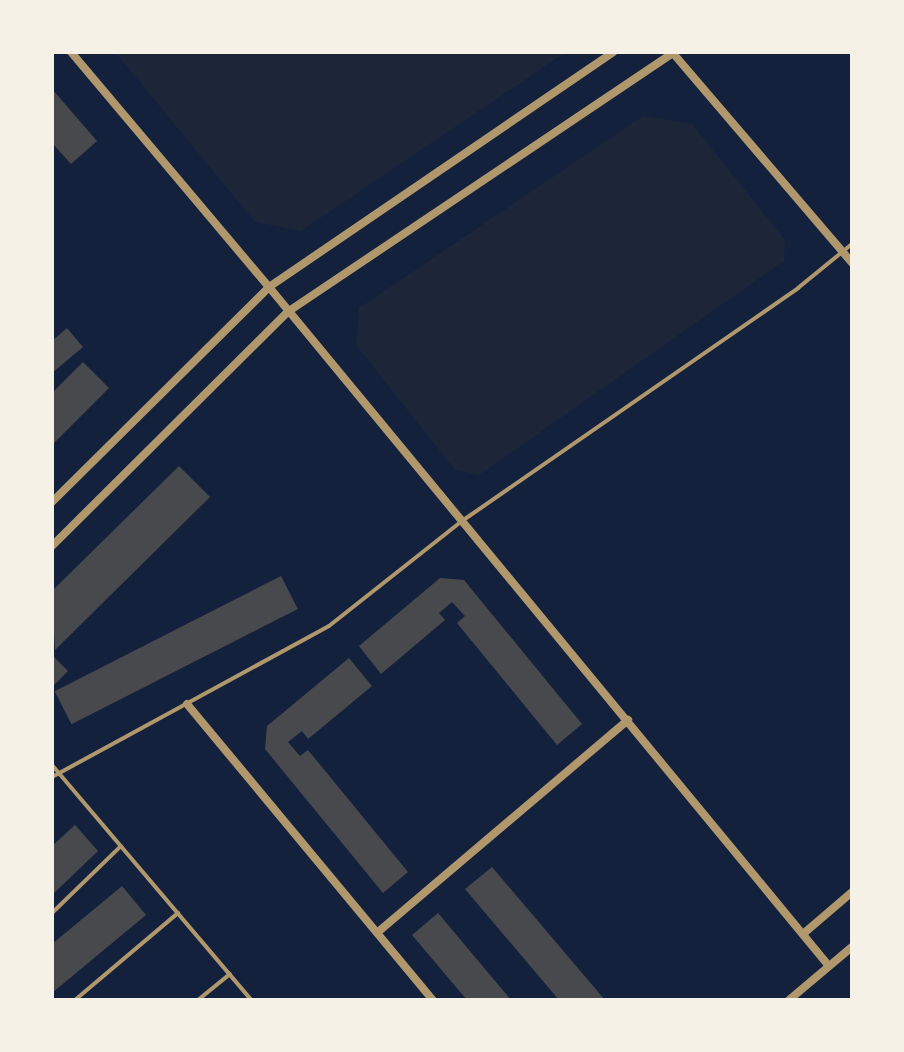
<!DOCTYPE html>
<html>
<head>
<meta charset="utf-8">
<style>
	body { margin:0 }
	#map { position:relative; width:904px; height:1052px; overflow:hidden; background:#14213d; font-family:"DM Sans",sans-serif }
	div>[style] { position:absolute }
	.green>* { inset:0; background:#1d2539 }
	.building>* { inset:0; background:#48494c; transform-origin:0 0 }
	.service>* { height:4px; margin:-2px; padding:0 2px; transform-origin:2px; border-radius:2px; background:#b1986c }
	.minor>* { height:8px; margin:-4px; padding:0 4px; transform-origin:4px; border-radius:4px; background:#b1986c }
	span { translate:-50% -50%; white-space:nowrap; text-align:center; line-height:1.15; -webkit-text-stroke:8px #f6f1e7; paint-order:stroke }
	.frame { position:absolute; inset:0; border:54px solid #f6f1e7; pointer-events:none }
</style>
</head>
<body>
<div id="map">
	<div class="green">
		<div style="clip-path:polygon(115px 52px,566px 52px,301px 231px,255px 222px)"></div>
		<div style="clip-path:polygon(643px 116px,692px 124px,785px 240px,784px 261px,479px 475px,455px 470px,356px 345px,359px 308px)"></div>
	</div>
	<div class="building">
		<div style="clip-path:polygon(52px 89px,97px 141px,71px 164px,52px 143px)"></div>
		<div style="clip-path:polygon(67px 328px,83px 347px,52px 373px,52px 341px)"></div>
		<div style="clip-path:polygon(83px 362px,109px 388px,52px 445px,52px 393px)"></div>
		<div style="clip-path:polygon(179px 466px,210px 497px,55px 650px,52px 591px)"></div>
		<div style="left:281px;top:576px;width:37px;height:254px;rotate:63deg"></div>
		<div style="clip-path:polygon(440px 578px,464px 580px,582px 724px,557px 745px,457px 623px,465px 616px,452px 602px,439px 613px,445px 620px,381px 674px,359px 646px)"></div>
		<div style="clip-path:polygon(52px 655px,68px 671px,52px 687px)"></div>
		<div style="clip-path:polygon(349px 658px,372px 686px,308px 739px,302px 731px,288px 742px,300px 756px,308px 750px,408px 872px,383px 893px,265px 749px,267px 726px)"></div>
		<div style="clip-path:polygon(75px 825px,98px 851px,52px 895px,52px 846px)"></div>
		<div style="clip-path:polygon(492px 867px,605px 1000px,559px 1000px,465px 889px)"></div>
		<div style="clip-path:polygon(122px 886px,146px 915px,52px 993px,52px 944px)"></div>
		<div style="clip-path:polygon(438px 913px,511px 1000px,467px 1000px,412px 935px)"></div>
	</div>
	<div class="service">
		<div style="left:52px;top:765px;width:308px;rotate:49.7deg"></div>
		<div style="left:52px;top:777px;width:315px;rotate:-28.6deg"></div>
		<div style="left:329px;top:626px;width:169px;rotate:-38.3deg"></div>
		<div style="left:462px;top:521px;width:409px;rotate:-34.7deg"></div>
		<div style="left:798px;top:288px;width:70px;rotate:-39.2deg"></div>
		<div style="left:52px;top:913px;width:96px;rotate:-44.2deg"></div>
		<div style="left:75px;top:1000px;width:135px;rotate:-40.2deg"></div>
		<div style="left:198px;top:1000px;width:41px;rotate:-39.1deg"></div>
	</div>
	<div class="minor">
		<div style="left:71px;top:52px;width:307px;rotate:49.9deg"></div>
		<div style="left:269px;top:287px;width:880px;rotate:50.49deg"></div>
		<div style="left:672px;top:52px;width:277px;rotate:49.5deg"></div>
		<div style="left:52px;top:502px;width:305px;rotate:-44.7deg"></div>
		<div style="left:269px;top:287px;width:417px;rotate:-34.3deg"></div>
		<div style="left:52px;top:546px;width:334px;rotate:-44.8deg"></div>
		<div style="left:289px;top:311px;width:465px;rotate:-33.9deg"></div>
		<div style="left:187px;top:704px;width:385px;rotate:50.3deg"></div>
		<div style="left:378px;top:932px;width:328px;rotate:-40.3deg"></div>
		<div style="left:803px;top:934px;width:65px;rotate:-40.6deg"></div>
		<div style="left:789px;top:1000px;width:82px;rotate:-40.1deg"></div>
	</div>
	<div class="frame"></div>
</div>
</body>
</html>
